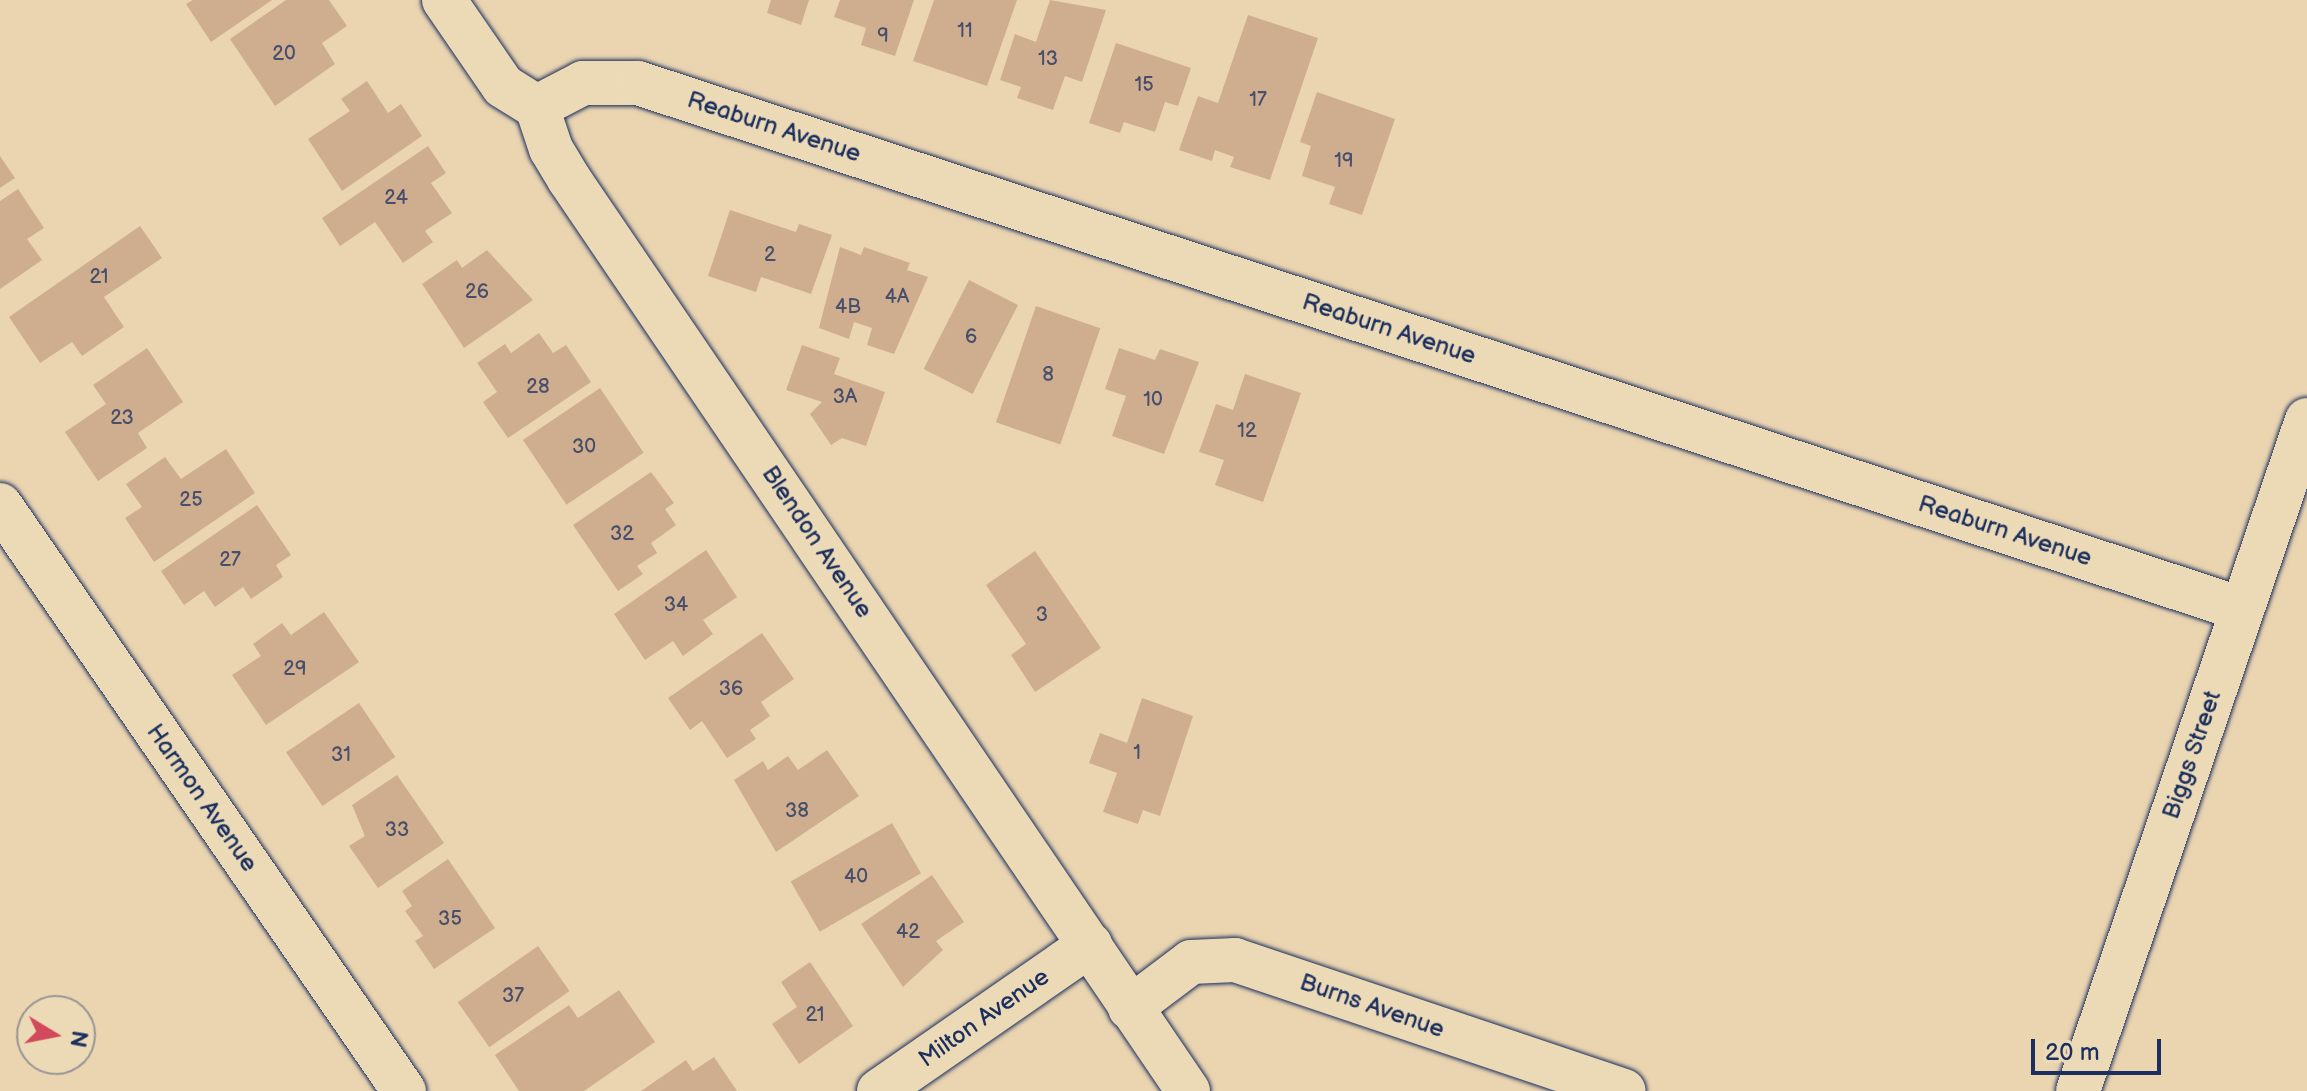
<!DOCTYPE html>
<html>
<head>
<meta charset="utf-8">
<style>
	body { margin:0 }
	#map { position:relative; width:2307px; height:1091px; overflow:hidden; background:#ebd5b1; font-family:"Balsamiq Sans",sans-serif }
	div>[style] { position:absolute }
	.building>* { inset:0; background:#cfae90; transform-origin:0 0 }
	.roads { filter:drop-shadow(0 0 2px #1b2f5e) drop-shadow(0 0 2px #1b2f5e) }
	.minor>* { height:44px; margin:-22px; padding:0 22px; transform-origin:22px; border-radius:22px; background:#ecdab7 }
	span { translate:-50% -50%; white-space:nowrap; text-align:center; line-height:1.15; -webkit-text-stroke:6px #ecdab7; paint-order:stroke }
	.number-label { font-size:20px; color:#484f6a }
	.number-label span { -webkit-text-stroke-width:0 }
	.street-label { font-size:24px; color:#1b2f5e }
	.north { position:absolute; left:16px; top:995px; width:80px; height:80px; box-sizing:border-box; background:#ecdab7; border:2px solid #989693; border-radius:50%; rotate:100deg; font-size:22px; font-weight:700; line-height:32px; text-align:center; color:#1b2f5e }
	.north::after { content:''; display:block; margin:auto; width:28px; height:36px; background:#d1495b; clip-path:polygon(50% 0,100% 100%,50% 72%,0 100%) }
	.scale { position:absolute; left:2031px; top:1039px; width:130px; height:36px; box-sizing:border-box; border:4px solid #1b2f5e; border-top:0; padding-left:10px; font-size:24px; line-height:28px; white-space:nowrap; color:#1b2f5e; -webkit-text-stroke:6px #ecdab7; paint-order:stroke }
</style>
</head>
<body>
<div id="map">
	<div class="building">
		<div style="clip-path:polygon(193px 0,272px 0,211px 42px,186px 4px)"></div>
		<div style="clip-path:polygon(286px 0,329px 0,347px 26px,322px 43px,335px 64px,275px 106px,230px 39px)"></div>
		<div style="clip-path:polygon(771px 0,809px 0,801px 25px,767px 13px)"></div>
		<div style="clip-path:polygon(840px 0,914px 0,895px 56px,861px 45px,866px 28px,834px 17px)"></div>
		<div style="clip-path:polygon(934px 0,1017px 0,987px 86px,913px 61px)"></div>
		<div style="clip-path:polygon(1050px 0,1106px 10px,1082px 82px,1065px 76px,1053px 110px,1017px 98px,1021px 87px,1000px 80px,1015px 34px,1036px 42px)"></div>
		<div style="clip-path:polygon(1248px 15px,1318px 38px,1270px 180px,1230px 167px,1234px 157px,1215px 150px,1212px 161px,1179px 150px,1198px 96px,1218px 103px)"></div>
		<div style="clip-path:polygon(1116px 43px,1191px 68px,1178px 106px,1165px 102px,1155px 132px,1124px 122px,1120px 133px,1089px 123px)"></div>
		<div style="clip-path:polygon(367px 81px,388px 113px,401px 104px,422px 136px,342px 191px,308px 139px,350px 111px,341px 99px)"></div>
		<div style="clip-path:polygon(1317px 92px,1395px 119px,1362px 215px,1329px 204px,1335px 187px,1302px 176px,1311px 146px,1300px 142px)"></div>
		<div style="clip-path:polygon(428px 146px,446px 173px,431px 183px,452px 213px,425px 231px,433px 242px,403px 263px,375px 222px,340px 246px,322px 218px)"></div>
		<div style="clip-path:polygon(0 156px,15px 178px,0 188px)"></div>
		<div style="clip-path:polygon(18px 189px,44px 228px,27px 239px,42px 260px,0 289px,0 201px)"></div>
		<div style="clip-path:polygon(730px 210px,796px 232px,799px 224px,832px 235px,811px 294px,761px 277px,756px 292px,708px 276px)"></div>
		<div style="clip-path:polygon(140px 226px,162px 258px,104px 297px,124px 327px,82px 356px,72px 342px,40px 363px,9px 317px)"></div>
		<div style="clip-path:polygon(840px 247px,861px 255px,864px 247px,910px 263px,907px 270px,928px 277px,894px 354px,867px 345px,872px 328px,854px 322px,849px 339px,819px 328px)"></div>
		<div style="clip-path:polygon(487px 250px,533px 300px,464px 348px,422px 284px,457px 260px,462px 268px)"></div>
		<div style="left:969px;top:280px;width:55px;height:100px;rotate:27deg"></div>
		<div style="left:1036px;top:306px;width:68px;height:123px;rotate:19deg"></div>
		<div style="clip-path:polygon(539px 333px,553px 353px,566px 345px,591px 382px,508px 438px,483px 402px,497px 392px,477px 363px,505px 344px,511px 353px)"></div>
		<div style="clip-path:polygon(802px 345px,840px 358px,834px 374px,885px 392px,866px 446px,842px 438px,831px 445px,810px 414px,822px 402px,786px 390px)"></div>
		<div style="clip-path:polygon(147px 348px,183px 402px,138px 433px,147px 448px,98px 481px,65px 432px,106px 404px,93px 385px)"></div>
		<div style="clip-path:polygon(1119px 348px,1155px 360px,1160px 349px,1199px 362px,1164px 454px,1112px 436px,1126px 396px,1105px 389px)"></div>
		<div style="clip-path:polygon(1245px 374px,1301px 393px,1263px 502px,1215px 485px,1224px 460px,1199px 452px,1216px 404px,1233px 410px)"></div>
		<div style="left:600px;top:388px;width:78px;height:93px;rotate:56deg"></div>
		<div style="clip-path:polygon(226px 449px,255px 493px,154px 562px,125px 518px,142px 507px,126px 484px,165px 457px,181px 479px)"></div>
		<div style="clip-path:polygon(651px 472px,674px 503px,665px 509px,676px 525px,651px 543px,657px 553px,637px 566px,643px 574px,618px 591px,573px 525px)"></div>
		<div style="clip-path:polygon(257px 505px,291px 555px,276px 565px,283px 577px,251px 599px,243px 587px,215px 607px,204px 591px,184px 605px,161px 571px)"></div>
		<div style="clip-path:polygon(706px 550px,737px 597px,703px 620px,713px 634px,683px 656px,673px 641px,645px 660px,614px 614px)"></div>
		<div style="clip-path:polygon(1035px 551px,1101px 648px,1035px 692px,1011px 655px,1026px 644px,986px 585px)"></div>
		<div style="clip-path:polygon(324px 612px,359px 662px,266px 725px,232px 675px,261px 656px,253px 644px,282px 623px,291px 635px)"></div>
		<div style="clip-path:polygon(762px 633px,794px 679px,761px 702px,770px 716px,750px 730px,756px 739px,727px 758px,702px 721px,690px 730px,668px 698px)"></div>
		<div style="clip-path:polygon(1142px 698px,1193px 716px,1160px 816px,1143px 810px,1138px 824px,1103px 812px,1117px 773px,1089px 763px,1100px 733px,1127px 743px)"></div>
		<div style="left:359px;top:703px;width:65px;height:88px;rotate:56deg"></div>
		<div style="clip-path:polygon(827px 750px,859px 796px,776px 852px,734px 780px,763px 761px,768px 770px,788px 756px,798px 770px)"></div>
		<div style="clip-path:polygon(397px 775px,444px 843px,378px 888px,349px 846px,365px 836px,352px 805px)"></div>
		<div style="left:892px;top:823px;width:58px;height:117px;rotate:60deg"></div>
		<div style="clip-path:polygon(448px 859px,495px 928px,434px 969px,415px 941px,423px 936px,405px 911px,412px 906px,402px 891px)"></div>
		<div style="clip-path:polygon(932px 875px,964px 922px,936px 941px,943px 950px,903px 987px,861px 924px)"></div>
		<div style="left:538px;top:946px;width:55px;height:98px;rotate:55deg"></div>
		<div style="clip-path:polygon(810px 962px,853px 1026px,799px 1064px,772px 1024px,797px 1007px,781px 982px)"></div>
		<div style="clip-path:polygon(619px 990px,655px 1042px,584px 1091px,519px 1091px,495px 1055px,569px 1005px,578px 1018px)"></div>
		<div style="clip-path:polygon(714px 1057px,737px 1091px,641px 1091px,686px 1060px,693px 1071px)"></div>
	</div>
	<div class="roads">
		<div class="minor">
			<div style="left:444px;top:0;width:104px;rotate:55.5deg"></div>
			<div style="left:503px;top:86px;width:40px;rotate:32deg"></div>
			<div style="left:537px;top:107px;width:44px;rotate:71.6deg"></div>
			<div style="left:551px;top:149px;width:35px;rotate:59deg"></div>
			<div style="left:569px;top:179px;width:1102px;rotate:55.83deg"></div>
			<div style="left:537px;top:107px;width:52px;rotate:-27.6deg"></div>
			<div style="left:583px;top:83px;width:55px"></div>
			<div style="left:638px;top:83px;width:1688px;rotate:18.16deg"></div>
			<div style="left:0;top:505px;width:712px;rotate:55.42deg"></div>
			<div style="left:1130px;top:1008px;width:76px;rotate:-37deg"></div>
			<div style="left:1191px;top:962px;width:44px;rotate:-2.6deg"></div>
			<div style="left:1235px;top:960px;width:410px;rotate:18.6deg"></div>
			<div style="left:879px;top:1091px;width:257px;rotate:-34.7deg"></div>
			<div style="left:2078px;top:1091px;width:709px;rotate:-71.16deg"></div>
		</div>
	</div>
	<div class="number-label">
		<span style="left:965px;top:31px">11</span>
		<span style="left:883px;top:36px">9</span>
		<span style="left:284px;top:54px">20</span>
		<span style="left:1048px;top:59px">13</span>
		<span style="left:1144px;top:85px">15</span>
		<span style="left:1258px;top:100px">17</span>
		<span style="left:1344px;top:161px">19</span>
		<span style="left:396px;top:198px">24</span>
		<span style="left:770px;top:255px">2</span>
		<span style="left:99px;top:277px">21</span>
		<span style="left:477px;top:292px">26</span>
		<span style="left:897px;top:297px">4A</span>
		<span style="left:848px;top:307px">4B</span>
		<span style="left:971px;top:337px">6</span>
		<span style="left:1048px;top:375px">8</span>
		<span style="left:538px;top:387px">28</span>
		<span style="left:845px;top:397px">3A</span>
		<span style="left:1153px;top:400px">10</span>
		<span style="left:122px;top:418px">23</span>
		<span style="left:1247px;top:431px">12</span>
		<span style="left:584px;top:447px">30</span>
		<span style="left:191px;top:500px">25</span>
		<span style="left:622px;top:534px">32</span>
		<span style="left:230px;top:560px">27</span>
		<span style="left:676px;top:605px">34</span>
		<span style="left:1042px;top:615px">3</span>
		<span style="left:295px;top:669px">29</span>
		<span style="left:731px;top:689px">36</span>
		<span style="left:1137px;top:753px">1</span>
		<span style="left:341px;top:755px">31</span>
		<span style="left:797px;top:811px">38</span>
		<span style="left:397px;top:830px">33</span>
		<span style="left:856px;top:877px">40</span>
		<span style="left:450px;top:919px">35</span>
		<span style="left:908px;top:932px">42</span>
		<span style="left:513px;top:996px">37</span>
		<span style="left:815px;top:1015px">21</span>
	</div>
	<div class="street-label">
		<span style="left:774px;top:127px;rotate:18deg">Reaburn Avenue</span>
		<span style="left:1389px;top:329px;rotate:18deg">Reaburn Avenue</span>
		<span style="left:2005px;top:531px;rotate:18deg">Reaburn Avenue</span>
		<span style="left:817px;top:542px;rotate:56deg">Blendon Avenue</span>
		<span style="left:2192px;top:755px;rotate:-71deg">Biggs Street</span>
		<span style="left:202px;top:798px;rotate:55deg">Harmon Avenue</span>
		<span style="left:1372px;top:1006px;rotate:19deg">Burns Avenue</span>
		<span style="left:984px;top:1018px;rotate:-35deg">Milton Avenue</span>
	</div>
	<div class="north">N</div>
	<div class="scale">20 m</div>
</div>
</body>
</html>
